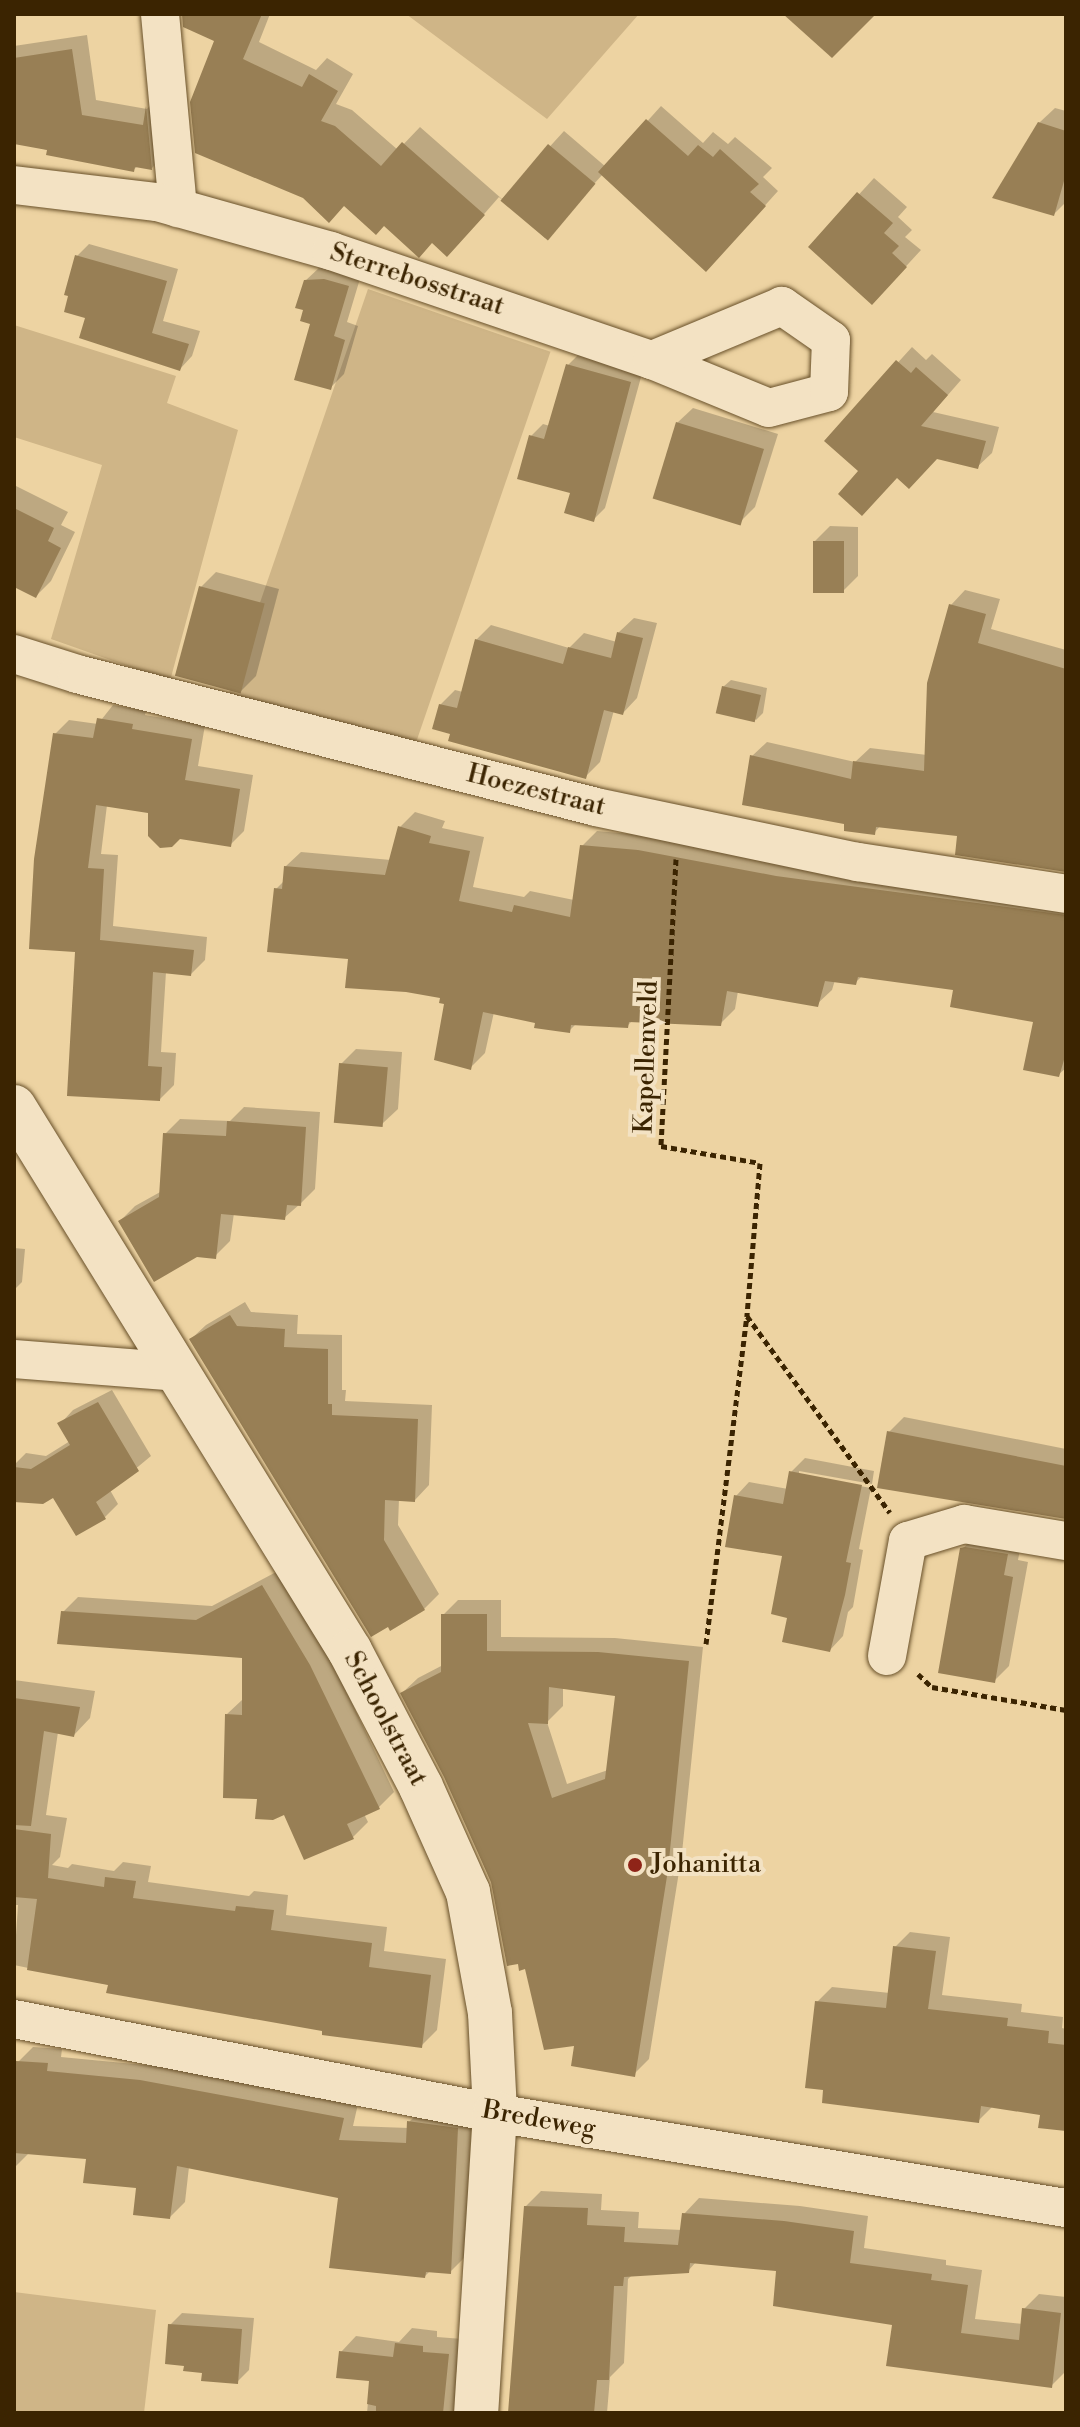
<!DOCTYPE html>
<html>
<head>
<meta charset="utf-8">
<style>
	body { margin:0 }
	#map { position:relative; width:1080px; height:2427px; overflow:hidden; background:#edd3a2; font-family:"Libre Bodoni",serif }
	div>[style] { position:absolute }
	.green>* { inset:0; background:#cfb587; transform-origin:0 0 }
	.shadow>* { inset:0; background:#0003 }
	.building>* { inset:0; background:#987f55; transform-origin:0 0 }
	.path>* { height:5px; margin-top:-2.5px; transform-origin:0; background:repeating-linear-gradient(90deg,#3b2401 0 6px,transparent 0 10px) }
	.roads { filter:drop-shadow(0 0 2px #685029) drop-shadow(0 0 2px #685029) }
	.street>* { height:38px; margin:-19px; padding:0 19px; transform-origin:19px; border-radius:19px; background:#f3e2c3 }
	.secondary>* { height:44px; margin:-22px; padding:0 22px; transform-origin:22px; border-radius:22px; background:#f3e2c3 }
	.dots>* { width:22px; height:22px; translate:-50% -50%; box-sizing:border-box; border:4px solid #f3e2c3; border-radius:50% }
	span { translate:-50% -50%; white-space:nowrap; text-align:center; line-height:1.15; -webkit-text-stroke:8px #f3e2c3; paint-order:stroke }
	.street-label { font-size:26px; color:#3b2401 }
	.poi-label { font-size:26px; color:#3b2401 }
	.left { translate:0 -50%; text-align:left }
	.frame { position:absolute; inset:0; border:16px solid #3b2401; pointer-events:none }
</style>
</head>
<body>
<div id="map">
	<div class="green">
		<div style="clip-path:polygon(406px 14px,639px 14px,547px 119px)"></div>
		<div style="left:368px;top:289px;width:193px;height:430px;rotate:19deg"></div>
		<div style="clip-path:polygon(14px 325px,176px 376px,167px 403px,238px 430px,170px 681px,51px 639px,102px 465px,14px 437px)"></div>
		<div style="clip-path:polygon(14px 2292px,156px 2310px,144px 2413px,14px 2413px)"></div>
	</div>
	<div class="shadow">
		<div style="clip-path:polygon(183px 14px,270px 14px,259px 42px,316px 70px,327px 58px,353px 74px,336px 104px,352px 110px,398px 150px,420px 127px,502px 199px,564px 131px,606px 167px,661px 106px,703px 143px,713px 132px,728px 144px,735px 137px,772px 168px,763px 177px,778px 191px,720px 255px,603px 174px,545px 238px,499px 197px,464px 237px,433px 241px,385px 224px,345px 204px,216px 40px)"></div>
		<div style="clip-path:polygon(87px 35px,96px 100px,147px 109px,160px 94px,166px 153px,152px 168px,138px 166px,133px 170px,14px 142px,14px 46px)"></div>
		<div style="clip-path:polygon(1055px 108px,1066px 111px,1066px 202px,1054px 214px,1039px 123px)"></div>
		<div style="clip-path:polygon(874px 178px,907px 207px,898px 217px,912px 230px,905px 237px,921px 250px,887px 287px,811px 247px)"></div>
		<div style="clip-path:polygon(89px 244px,178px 269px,163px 321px,200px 331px,192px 356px,180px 369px,88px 317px,71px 295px,77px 256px)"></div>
		<div style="clip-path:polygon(320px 267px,362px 272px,347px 322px,358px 326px,344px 374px,330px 388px,305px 281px)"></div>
		<div style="clip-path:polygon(912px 347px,926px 360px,932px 354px,961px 380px,933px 412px,999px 427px,992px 453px,977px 467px,937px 457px,897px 476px,827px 441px)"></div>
		<div style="clip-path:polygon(580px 353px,643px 370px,605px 508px,593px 520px,531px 436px,543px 424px,550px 426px,568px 365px)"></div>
		<div style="clip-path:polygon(693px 408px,778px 434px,755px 507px,739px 523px,677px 423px)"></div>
		<div style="clip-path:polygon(14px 485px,68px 512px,61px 525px,75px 532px,51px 581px,36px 596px,14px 585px)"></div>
		<div style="clip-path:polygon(830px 526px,858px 527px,858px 576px,842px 592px,815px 541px)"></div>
		<div style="clip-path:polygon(216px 572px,279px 589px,256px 676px,241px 691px,201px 587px)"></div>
		<div style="clip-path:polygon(965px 590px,1000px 599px,991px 629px,1066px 650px,1066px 858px,959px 834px,881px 825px,874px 833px,847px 822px,752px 756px,767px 742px,855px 762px,870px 748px,927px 755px,951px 605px)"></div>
		<div style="clip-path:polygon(634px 618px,657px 623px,637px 698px,623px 713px,614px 710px,600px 762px,585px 777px,452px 733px,440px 705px,455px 690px,463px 692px,476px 640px,491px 625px,569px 648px,584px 633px,617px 642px,619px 632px)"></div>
		<div style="clip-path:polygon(731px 680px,767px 688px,763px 713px,756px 720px,723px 687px)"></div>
		<div style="clip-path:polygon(113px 705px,146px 711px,145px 715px,205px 725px,198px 766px,253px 775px,244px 831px,230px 845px,150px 812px,107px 805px,101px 854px,118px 855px,113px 926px,207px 937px,205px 960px,191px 974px,166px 972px,161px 1052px,176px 1053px,174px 1085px,160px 1099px,77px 950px,55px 734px,69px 720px,98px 724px)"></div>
		<div style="clip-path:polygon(415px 812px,445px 821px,442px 828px,484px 837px,473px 887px,524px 897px,530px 891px,574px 900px,582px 846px,597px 831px,653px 836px,1066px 900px,1066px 1068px,1058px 1075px,1036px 1021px,956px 988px,863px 975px,855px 983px,835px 980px,832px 990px,817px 1004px,738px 991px,735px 1009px,720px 1024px,633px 1020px,627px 1026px,577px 1023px,569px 1031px,494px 1012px,485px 1053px,470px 1068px,443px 997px,350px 957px,276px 889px,285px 880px,286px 866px,301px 852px,391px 860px,400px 827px)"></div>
		<div style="clip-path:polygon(356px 1049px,402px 1052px,398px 1109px,382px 1124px,341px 1064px)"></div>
		<div style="clip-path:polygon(244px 1107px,320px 1112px,315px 1189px,300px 1204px,284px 1218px,234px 1213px,230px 1241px,215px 1256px,120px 1221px,135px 1206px,162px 1191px,165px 1134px,180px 1119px,230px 1121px)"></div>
		<div style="clip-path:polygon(14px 1248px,25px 1249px,22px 1282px,14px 1290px)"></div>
		<div style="clip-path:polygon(245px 1302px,251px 1312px,298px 1315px,297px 1334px,342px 1335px,342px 1390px,346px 1390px,345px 1401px,432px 1405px,429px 1485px,415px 1500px,399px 1499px,398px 1525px,439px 1594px,424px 1609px,191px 1339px,206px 1325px)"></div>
		<div style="clip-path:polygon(112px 1390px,151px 1456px,110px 1490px,118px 1504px,105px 1517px,53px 1495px,14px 1500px,14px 1465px,26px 1453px,46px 1456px,70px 1441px,60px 1424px,73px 1410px)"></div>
		<div style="clip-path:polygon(904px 1417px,1066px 1449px,1066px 1517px,889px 1432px)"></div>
		<div style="clip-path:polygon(805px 1458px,874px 1471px,872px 1484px,799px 1471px,799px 1475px,871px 1488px,859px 1549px,863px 1550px,853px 1607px,848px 1612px,843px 1636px,830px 1650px,790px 1616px,784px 1554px,736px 1496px,749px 1482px,788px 1489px,791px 1472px)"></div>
		<div style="clip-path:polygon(978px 1534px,1022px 1539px,1018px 1560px,1028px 1562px,1009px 1666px,994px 1681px,962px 1549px)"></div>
		<div style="clip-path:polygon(278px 1571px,341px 1680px,394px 1792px,379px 1807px,364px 1814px,368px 1822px,353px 1837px,285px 1812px,259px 1797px,227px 1714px,242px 1700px,244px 1656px,63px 1612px,78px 1597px,212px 1606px)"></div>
		<div style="clip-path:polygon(evenodd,458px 1600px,501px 1600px,501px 1637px,615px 1638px,703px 1647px,682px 1853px,649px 2059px,634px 2074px,576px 2043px,527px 1967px,446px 1776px,402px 1693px,418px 1678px,443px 1665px,443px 1615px,458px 1600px,563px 1687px,617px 1694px,608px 1770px,567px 1784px,547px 1722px,563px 1706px,563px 1687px)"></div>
		<div style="clip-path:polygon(14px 1680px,95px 1691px,90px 1718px,74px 1735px,58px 1732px,46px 1815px,67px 1818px,60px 1857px,52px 1865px,68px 1868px,72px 1864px,114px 1871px,123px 1862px,151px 1866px,148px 1882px,249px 1896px,254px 1891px,288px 1895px,286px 1915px,387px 1927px,384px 1951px,446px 1959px,437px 2030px,421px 2046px,325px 2030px,14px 1965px,18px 1905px,14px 1905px)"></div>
		<div style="clip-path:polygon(910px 1932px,950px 1937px,942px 1995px,1022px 2004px,1021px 2012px,1063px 2017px,1062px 2028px,1066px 2029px,1066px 2127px,1042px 2114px,993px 2106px,978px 2121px,817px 2002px,832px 1987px,890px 1993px,895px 1947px)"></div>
		<div style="clip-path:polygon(33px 2047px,62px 2049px,61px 2057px,155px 2066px,358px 2104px,353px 2126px,409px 2128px,409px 2122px,424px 2107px,472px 2114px,465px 2257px,450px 2272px,431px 2270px,425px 2276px,340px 2196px,189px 2167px,185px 2202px,170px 2217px,138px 2187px,88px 2157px,30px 2152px,14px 2168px,14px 2078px,18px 2062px)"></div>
		<div style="clip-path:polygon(541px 2191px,602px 2194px,601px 2210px,639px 2212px,638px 2228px,682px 2230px,684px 2214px,699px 2198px,800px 2206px,868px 2216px,864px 2248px,946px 2260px,946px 2265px,982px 2270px,975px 2319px,1023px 2324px,1024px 2309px,1039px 2294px,1066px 2297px,1066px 2371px,1051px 2386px,894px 2323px,778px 2270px,696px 2262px,688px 2271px,633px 2274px,628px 2279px,624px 2363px,610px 2377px,607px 2413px,511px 2413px,526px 2206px)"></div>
		<div style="clip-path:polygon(182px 2313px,254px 2318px,249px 2370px,237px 2382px,204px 2371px,170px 2325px)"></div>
		<div style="clip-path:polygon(412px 2328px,437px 2331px,437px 2337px,463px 2339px,456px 2413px,367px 2413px,370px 2379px,341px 2352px,356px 2336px,399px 2342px)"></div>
	</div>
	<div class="building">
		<div style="clip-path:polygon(182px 14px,262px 14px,243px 59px,302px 87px,309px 74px,338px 91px,321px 121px,335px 126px,381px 166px,402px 142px,485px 215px,447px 257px,432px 243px,419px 258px,384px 226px,376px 235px,344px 206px,329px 223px,303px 198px,195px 153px,190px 102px,214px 41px,183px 27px)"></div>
		<div style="clip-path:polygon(783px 14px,876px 14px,832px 58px)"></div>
		<div style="clip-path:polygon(72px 49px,82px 115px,143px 125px,146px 106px,152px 170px,135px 167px,134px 172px,46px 155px,47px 150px,14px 144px,14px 58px)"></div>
		<div style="clip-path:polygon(646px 119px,688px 156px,698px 145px,713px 157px,720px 149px,759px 184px,750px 192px,766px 206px,706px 272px,598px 172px)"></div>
		<div style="clip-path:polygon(1038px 122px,1066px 131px,1066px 174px,1054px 216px,992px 198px)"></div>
		<div style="left:548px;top:144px;width:62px;height:74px;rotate:40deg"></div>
		<div style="clip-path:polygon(857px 192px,893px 223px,884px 233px,899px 246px,892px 253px,907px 267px,872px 305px,808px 247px)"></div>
		<div style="clip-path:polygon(75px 255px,167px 281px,152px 333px,189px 344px,180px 371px,79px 338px,85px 318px,64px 312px,68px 296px,64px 295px)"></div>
		<div style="clip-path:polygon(324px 279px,349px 286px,334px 336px,345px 340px,331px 390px,294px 380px,310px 324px,300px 321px,303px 310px,295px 308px,304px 280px)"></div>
		<div style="clip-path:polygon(896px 360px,911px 373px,916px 367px,948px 395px,921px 426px,986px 441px,978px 469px,937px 459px,909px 489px,897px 478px,862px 516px,838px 494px,858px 471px,824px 441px)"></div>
		<div style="clip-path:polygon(566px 364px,631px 382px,594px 522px,564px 513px,570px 493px,517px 479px,529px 435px,544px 439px)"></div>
		<div style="left:676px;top:422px;width:92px;height:80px;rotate:17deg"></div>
		<div style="clip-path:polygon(14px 508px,54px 528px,48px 541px,61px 548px,36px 598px,14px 587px)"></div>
		<div style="left:813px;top:541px;width:31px;height:52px"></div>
		<div style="left:199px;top:586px;width:68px;height:93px;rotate:15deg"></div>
		<div style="clip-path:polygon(949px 604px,986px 614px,978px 643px,1066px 669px,1066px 872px,955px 855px,957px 836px,876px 827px,875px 835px,844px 831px,844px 824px,742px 805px,750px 755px,851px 779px,853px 761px,924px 771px,927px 683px)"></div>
		<div style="clip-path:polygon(617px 632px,643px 638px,623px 715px,604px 710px,586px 779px,448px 741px,450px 734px,432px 729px,439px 704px,457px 708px,475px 639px,563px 664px,568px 647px,611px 658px)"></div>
		<div style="left:722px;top:686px;width:40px;height:28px;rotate:13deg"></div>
		<div style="clip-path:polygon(97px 718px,133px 724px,132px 729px,192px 739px,185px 780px,240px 789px,231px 847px,180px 839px,172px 847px,160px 848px,148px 836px,148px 813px,96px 805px,88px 868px,104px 869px,100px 940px,194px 950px,191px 976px,153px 972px,148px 1066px,162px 1067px,160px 1101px,67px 1096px,75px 952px,29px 949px,34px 859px,53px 733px,93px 738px)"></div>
		<div style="clip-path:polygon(398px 826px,431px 836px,429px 843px,470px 851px,459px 901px,512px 912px,514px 905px,570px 917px,580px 845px,638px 850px,776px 876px,1066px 915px,1066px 1053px,1059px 1077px,1023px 1070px,1033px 1022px,950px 1007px,953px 990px,858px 977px,856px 985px,825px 981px,818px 1007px,727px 991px,721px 1026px,629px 1022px,628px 1028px,571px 1025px,570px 1033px,534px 1028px,535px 1023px,483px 1012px,471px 1070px,434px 1060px,444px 1004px,439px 1003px,440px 998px,406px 992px,345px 988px,348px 959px,267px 952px,274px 888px,282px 889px,284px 866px,385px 875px)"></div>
		<div style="left:339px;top:1063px;width:49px;height:60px;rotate:5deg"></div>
		<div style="clip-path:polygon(227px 1121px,306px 1127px,301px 1206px,287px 1205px,285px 1220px,221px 1214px,216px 1259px,197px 1257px,154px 1282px,118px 1221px,159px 1197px,163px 1133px,226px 1136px)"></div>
		<div style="clip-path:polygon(230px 1315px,237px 1326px,285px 1329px,284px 1347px,328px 1349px,328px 1404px,332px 1404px,332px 1415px,418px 1419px,415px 1502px,385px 1500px,384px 1540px,425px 1610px,390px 1631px,388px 1627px,371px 1637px,189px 1339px)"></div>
		<div style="clip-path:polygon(98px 1402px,139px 1471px,96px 1502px,106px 1519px,76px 1536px,53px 1498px,43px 1504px,14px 1502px,14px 1467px,31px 1469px,70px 1445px,57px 1423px)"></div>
		<div style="clip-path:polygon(887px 1431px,1066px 1466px,1066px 1519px,877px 1488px)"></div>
		<div style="clip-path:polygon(789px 1471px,862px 1485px,846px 1562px,851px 1563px,845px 1595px,830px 1652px,782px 1642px,787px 1618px,771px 1614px,782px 1556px,725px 1547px,734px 1495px,783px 1504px)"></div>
		<div style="clip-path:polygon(965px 1547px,1008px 1554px,1004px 1575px,1013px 1577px,995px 1683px,938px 1673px,960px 1548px)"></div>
		<div style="clip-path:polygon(262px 1585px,310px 1665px,380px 1809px,347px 1824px,354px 1839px,304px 1860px,284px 1815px,273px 1820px,255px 1819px,257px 1799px,223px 1798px,225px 1714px,242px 1715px,242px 1658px,57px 1644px,61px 1611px,196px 1620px)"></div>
		<div style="clip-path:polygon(evenodd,441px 1614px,487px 1614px,487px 1651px,598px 1652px,689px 1661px,668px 1870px,635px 2077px,571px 2066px,574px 2046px,544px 2050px,525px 1969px,519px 1971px,518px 1964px,507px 1966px,491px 1882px,444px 1777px,400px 1693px,441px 1672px,441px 1614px,549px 1687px,615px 1696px,605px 1779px,552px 1798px,528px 1723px,548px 1724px,549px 1687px)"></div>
		<div style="clip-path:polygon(14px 1698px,80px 1707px,74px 1737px,44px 1731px,31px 1826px,14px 1825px)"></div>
		<div style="clip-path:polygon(14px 1829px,51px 1834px,48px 1878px,104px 1887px,105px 1877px,136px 1881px,133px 1898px,235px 1911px,236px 1906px,274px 1910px,271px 1930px,372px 1943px,369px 1967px,431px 1975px,422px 2048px,322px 2035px,322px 2031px,106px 1993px,108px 1985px,27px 1970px,37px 1899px,14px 1897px)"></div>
		<div style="clip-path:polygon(893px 1946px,936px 1951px,928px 2009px,1008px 2018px,1007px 2026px,1049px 2031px,1048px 2043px,1066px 2045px,1066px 2131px,1038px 2128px,1040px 2115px,981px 2106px,979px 2123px,822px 2103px,823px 2090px,805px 2088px,815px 2001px,886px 2008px)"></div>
		<div style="clip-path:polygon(16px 2061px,48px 2063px,47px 2071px,140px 2080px,344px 2118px,339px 2140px,406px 2143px,407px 2121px,458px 2128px,451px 2274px,426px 2272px,425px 2278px,329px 2268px,338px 2198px,177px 2166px,170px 2219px,133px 2215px,136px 2188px,83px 2183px,86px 2159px,14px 2153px)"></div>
		<div style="clip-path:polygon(524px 2206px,588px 2208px,587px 2225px,625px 2227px,624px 2242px,678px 2245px,682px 2213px,784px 2221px,854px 2231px,850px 2263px,932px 2274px,931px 2280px,968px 2285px,961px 2333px,1019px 2340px,1022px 2308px,1061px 2313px,1052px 2388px,886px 2366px,892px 2325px,773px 2306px,776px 2271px,690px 2263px,689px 2273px,624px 2277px,623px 2286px,614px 2286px,609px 2380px,597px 2380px,594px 2413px,508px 2413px)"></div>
		<div style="clip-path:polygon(168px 2324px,242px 2329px,238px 2384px,201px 2381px,202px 2373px,183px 2371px,184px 2366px,165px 2364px)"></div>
		<div style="clip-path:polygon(395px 2343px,423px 2346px,423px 2352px,449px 2354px,443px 2413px,376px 2413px,376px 2406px,367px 2404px,369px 2381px,336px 2378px,339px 2351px,393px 2357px)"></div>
	</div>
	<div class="path">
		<div style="left:676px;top:859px;width:287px;rotate:93deg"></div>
		<div style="left:661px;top:1146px;width:100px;rotate:9.7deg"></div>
		<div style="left:760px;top:1163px;width:154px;rotate:94.9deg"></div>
		<div style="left:747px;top:1316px;width:243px;rotate:54deg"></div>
		<div style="left:706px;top:1644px;width:330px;rotate:-82.9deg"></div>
		<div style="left:918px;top:1674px;width:19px;rotate:43deg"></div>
		<div style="left:932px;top:1687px;width:136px;rotate:9.7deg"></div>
	</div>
	<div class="roads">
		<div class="street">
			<div style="left:160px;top:14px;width:195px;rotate:84.7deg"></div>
			<div style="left:14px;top:185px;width:144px;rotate:6.8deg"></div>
			<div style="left:157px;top:202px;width:181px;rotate:15.7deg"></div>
			<div style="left:331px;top:251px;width:339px;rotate:18.8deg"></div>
			<div style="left:652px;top:360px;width:126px;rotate:22.3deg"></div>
			<div style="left:769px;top:408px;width:62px;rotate:-14.9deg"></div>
			<div style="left:829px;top:392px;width:52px;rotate:-87.8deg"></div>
			<div style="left:831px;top:340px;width:60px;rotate:-145.2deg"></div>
			<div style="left:782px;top:306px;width:141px;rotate:157.4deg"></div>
			<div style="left:14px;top:654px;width:66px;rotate:17.6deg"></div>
			<div style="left:77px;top:674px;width:536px;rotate:14.37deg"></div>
			<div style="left:596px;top:807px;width:268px;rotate:11.9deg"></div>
			<div style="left:858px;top:862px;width:210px;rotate:8.7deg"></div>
			<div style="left:14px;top:1359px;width:166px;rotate:4.5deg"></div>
			<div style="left:887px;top:1656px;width:117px;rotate:-79.7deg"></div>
			<div style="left:908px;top:1541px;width:59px;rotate:-16.9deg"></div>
			<div style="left:964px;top:1524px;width:103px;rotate:9.5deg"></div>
			<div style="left:14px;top:2019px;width:490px;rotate:11.1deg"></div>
			<div style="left:495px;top:2113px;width:579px;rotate:9.45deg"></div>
		</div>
		<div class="secondary">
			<div style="left:14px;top:1107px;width:639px;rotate:58.3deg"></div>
			<div style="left:350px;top:1651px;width:153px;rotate:62.4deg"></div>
			<div style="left:421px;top:1787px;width:115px;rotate:65.9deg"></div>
			<div style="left:468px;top:1892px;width:123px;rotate:79.7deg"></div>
			<div style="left:490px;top:2013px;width:100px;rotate:87.1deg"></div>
			<div style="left:495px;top:2113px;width:301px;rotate:93.6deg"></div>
		</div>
	</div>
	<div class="dots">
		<div style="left:635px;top:1865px;background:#8f2418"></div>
	</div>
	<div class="street-label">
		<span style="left:417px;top:280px;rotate:18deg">Sterrebosstraat</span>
		<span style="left:536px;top:791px;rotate:14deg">Hoezestraat</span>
		<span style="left:647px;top:1057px;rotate:-88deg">Kapellenveld</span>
		<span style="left:385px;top:1719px;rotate:62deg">Schoolstraat</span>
		<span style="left:539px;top:2120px;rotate:10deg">Bredeweg</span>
	</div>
	<div class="poi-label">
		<span class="left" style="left:651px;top:1865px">Johanitta</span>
	</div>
	<div class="frame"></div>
</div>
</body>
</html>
